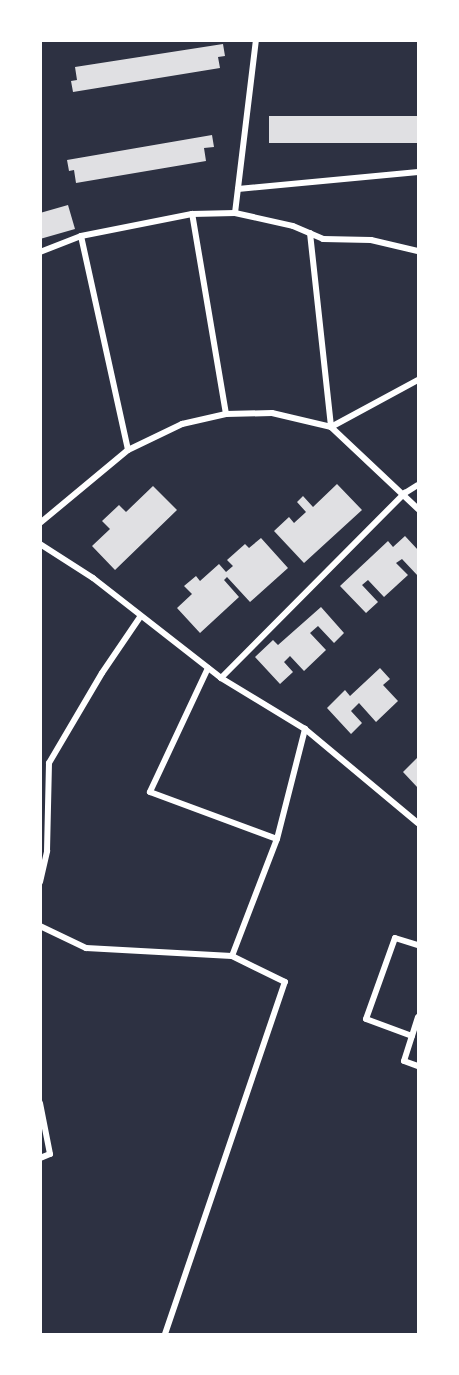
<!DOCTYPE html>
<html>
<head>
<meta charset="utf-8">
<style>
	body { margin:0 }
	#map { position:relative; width:459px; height:1375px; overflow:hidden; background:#2d3142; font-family:"Space Grotesk",sans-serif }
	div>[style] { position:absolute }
	.building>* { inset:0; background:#e0e0e3; transform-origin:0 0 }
	.minor>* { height:6px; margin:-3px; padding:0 3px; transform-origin:3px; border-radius:3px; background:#fff }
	span { translate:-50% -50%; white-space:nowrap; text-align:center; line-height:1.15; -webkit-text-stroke:6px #fff; paint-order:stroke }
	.frame { position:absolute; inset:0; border:42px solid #fff; pointer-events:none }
</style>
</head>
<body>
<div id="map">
	<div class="building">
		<div style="clip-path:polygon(223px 44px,225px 56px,218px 57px,220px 68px,73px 92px,71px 81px,77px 80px,75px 67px)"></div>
		<div style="left:418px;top:116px;width:27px;height:149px;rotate:90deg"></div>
		<div style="clip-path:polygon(212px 135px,214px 147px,204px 148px,206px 161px,76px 183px,74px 170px,69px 171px,67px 160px)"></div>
		<div style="clip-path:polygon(68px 205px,75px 229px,40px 239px,40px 213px)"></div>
		<div style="clip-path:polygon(337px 484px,362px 510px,304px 563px,274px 531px,289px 517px,294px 523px,306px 512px,297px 502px,303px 496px,313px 507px)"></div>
		<div style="clip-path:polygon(153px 486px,177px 510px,115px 570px,92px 546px,110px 529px,102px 521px,119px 505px,126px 512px)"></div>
		<div style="clip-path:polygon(405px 536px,418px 550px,418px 576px,402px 559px,396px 563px,408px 575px,384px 597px,368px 580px,362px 585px,378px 602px,366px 613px,340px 586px,388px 541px,393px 547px)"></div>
		<div style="clip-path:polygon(261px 538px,288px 568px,250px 602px,227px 577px,224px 580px,239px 597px,200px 633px,177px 608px,192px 594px,184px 586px,196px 576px,200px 581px,219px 564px,226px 572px,233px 566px,227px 560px,245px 544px,249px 548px)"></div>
		<div style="clip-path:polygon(321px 607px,344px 633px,334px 643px,318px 626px,310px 633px,326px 650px,304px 671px,290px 656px,284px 662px,293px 672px,280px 684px,255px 657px,273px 640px,278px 645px)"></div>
		<div style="clip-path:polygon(380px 668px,390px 679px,383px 685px,398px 701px,376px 722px,359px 703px,351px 711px,362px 723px,351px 734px,327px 708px,345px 690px,350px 696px)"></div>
		<div style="clip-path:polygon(418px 757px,418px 788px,403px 772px)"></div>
	</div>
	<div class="minor">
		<div style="left:238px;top:189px;width:181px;rotate:-5.4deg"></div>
		<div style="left:235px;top:213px;width:59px;rotate:12.6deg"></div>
		<div style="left:293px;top:226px;width:33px;rotate:23deg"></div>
		<div style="left:323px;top:239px;width:48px;rotate:1.2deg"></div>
		<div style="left:371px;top:240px;width:48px;rotate:13.2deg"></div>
		<div style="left:310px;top:233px;width:195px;rotate:83.8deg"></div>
		<div style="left:331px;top:427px;width:99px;rotate:-28.4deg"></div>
		<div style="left:81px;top:236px;width:219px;rotate:77.6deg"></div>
		<div style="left:40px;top:252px;width:44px;rotate:-21.3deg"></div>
		<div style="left:81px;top:236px;width:113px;rotate:-11.2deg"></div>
		<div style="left:226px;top:414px;width:203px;rotate:-99.6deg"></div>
		<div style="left:192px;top:214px;width:43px;rotate:-1.3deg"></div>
		<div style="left:235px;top:213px;width:174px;rotate:-83.1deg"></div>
		<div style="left:40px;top:523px;width:114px;rotate:-39.7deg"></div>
		<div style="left:128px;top:450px;width:60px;rotate:-25.7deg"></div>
		<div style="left:182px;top:424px;width:45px;rotate:-12.8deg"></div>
		<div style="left:226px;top:414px;width:46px;rotate:-1.2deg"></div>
		<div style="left:272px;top:413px;width:61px;rotate:13.3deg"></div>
		<div style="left:331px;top:427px;width:120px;rotate:43.3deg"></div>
		<div style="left:40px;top:544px;width:63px;rotate:32.7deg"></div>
		<div style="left:93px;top:578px;width:162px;rotate:38deg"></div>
		<div style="left:221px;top:678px;width:98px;rotate:31.3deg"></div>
		<div style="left:305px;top:729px;width:147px;rotate:39.8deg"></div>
		<div style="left:208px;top:668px;width:137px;rotate:115.1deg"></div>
		<div style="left:150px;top:792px;width:135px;rotate:20.3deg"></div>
		<div style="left:221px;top:678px;width:261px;rotate:-45.2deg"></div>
		<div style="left:405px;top:493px;width:15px;rotate:-32deg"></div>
		<div style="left:40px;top:882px;width:32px;rotate:-77deg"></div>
		<div style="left:47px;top:851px;width:88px;rotate:-88.7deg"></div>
		<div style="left:49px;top:763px;width:104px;rotate:-59.5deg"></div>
		<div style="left:102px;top:673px;width:68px;rotate:-55.8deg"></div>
		<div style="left:40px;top:926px;width:51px;rotate:25.6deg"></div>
		<div style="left:86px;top:948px;width:146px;rotate:3.1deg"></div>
		<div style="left:418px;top:1017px;width:46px;rotate:107.7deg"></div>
		<div style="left:404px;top:1061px;width:15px;rotate:20deg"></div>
		<div style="left:412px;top:1036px;width:49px;rotate:-159.7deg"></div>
		<div style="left:366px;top:1019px;width:86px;rotate:-70.3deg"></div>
		<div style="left:395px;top:938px;width:24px;rotate:17deg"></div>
		<div style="left:40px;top:1103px;width:52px;rotate:78.9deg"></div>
		<div style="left:50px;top:1154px;width:11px;rotate:158deg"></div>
		<div style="left:165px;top:1334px;width:372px;rotate:-71.2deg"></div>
		<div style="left:285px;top:982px;width:59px;rotate:-153.9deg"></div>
		<div style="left:232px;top:956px;width:125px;rotate:-69deg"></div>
		<div style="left:277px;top:839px;width:114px;rotate:-75.7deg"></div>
	</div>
	<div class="frame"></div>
</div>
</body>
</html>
